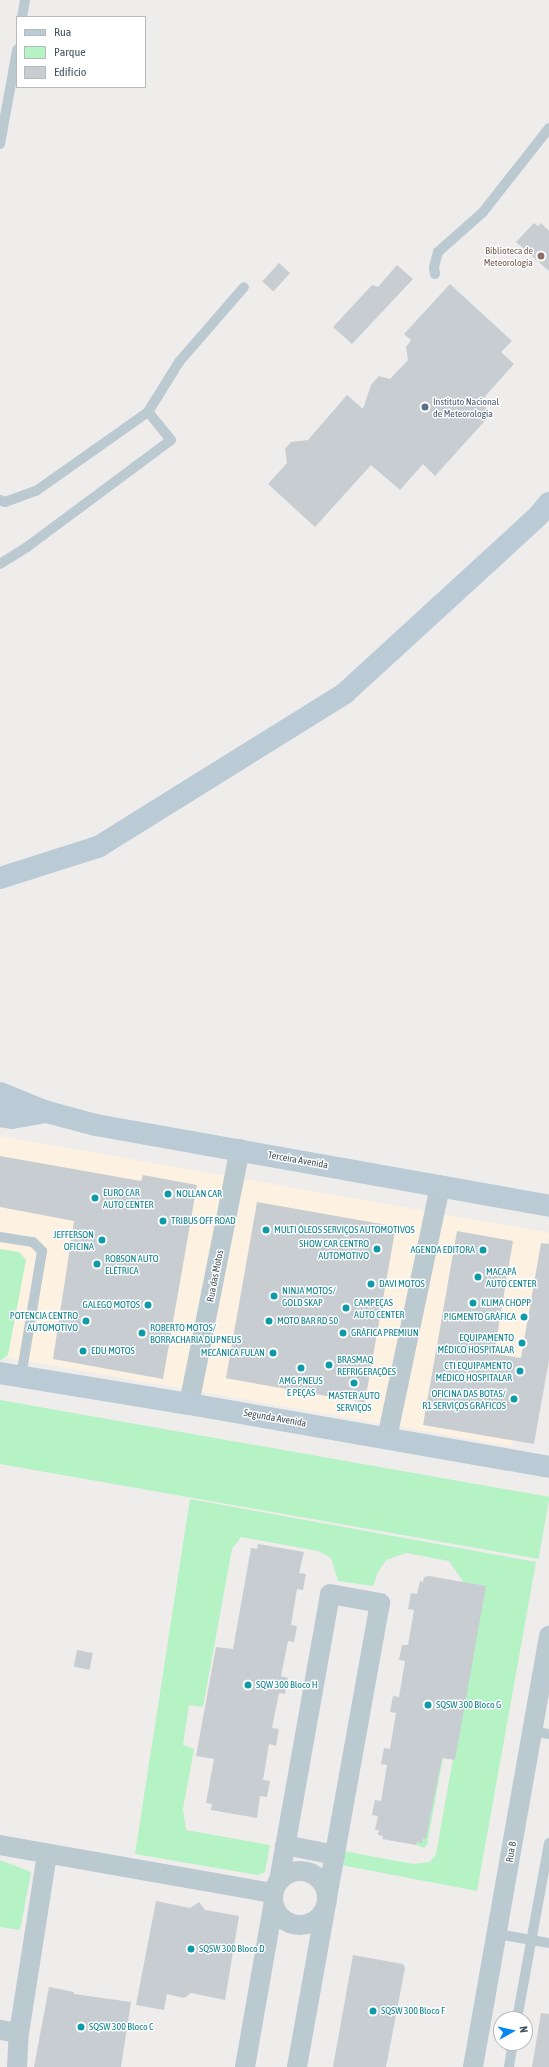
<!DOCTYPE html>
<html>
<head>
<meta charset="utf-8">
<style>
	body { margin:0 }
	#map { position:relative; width:549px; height:2067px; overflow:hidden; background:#efecec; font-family:"Asap Condensed",sans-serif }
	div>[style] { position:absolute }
	.commercial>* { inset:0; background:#fdf2e2; transform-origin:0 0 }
	.green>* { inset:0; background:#b5f3c5; transform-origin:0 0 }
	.building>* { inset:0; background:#c8cdd2; transform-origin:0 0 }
	.lane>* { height:10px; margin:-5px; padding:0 5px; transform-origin:5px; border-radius:5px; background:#bbc9d1 }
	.street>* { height:20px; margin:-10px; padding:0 10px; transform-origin:10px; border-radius:10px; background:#bbc9d1 }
	.street>.ring { margin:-10px; padding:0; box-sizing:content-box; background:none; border:20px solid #bbc9d1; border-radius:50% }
	.secondary>* { height:22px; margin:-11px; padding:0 11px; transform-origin:11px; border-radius:11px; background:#bacbd6 }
	.dots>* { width:11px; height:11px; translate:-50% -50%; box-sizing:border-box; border:2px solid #fff; border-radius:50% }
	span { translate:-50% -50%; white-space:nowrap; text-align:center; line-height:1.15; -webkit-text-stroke:3px #fff; paint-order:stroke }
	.education-label { font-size:10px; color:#785e54 }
	.right { translate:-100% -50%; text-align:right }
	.service-label { font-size:10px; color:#4e5e75 }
	.left { translate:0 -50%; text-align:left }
	.street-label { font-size:10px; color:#43535b }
	.culture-label { font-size:10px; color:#0d838f }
	.legend { position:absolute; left:16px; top:16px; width:130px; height:72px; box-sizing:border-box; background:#fff; border:1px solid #b4babd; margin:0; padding:5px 7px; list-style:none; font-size:12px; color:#43535b }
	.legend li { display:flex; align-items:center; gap:8px; height:20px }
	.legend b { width:20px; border:1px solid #b4babd }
	.north { position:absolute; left:493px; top:2011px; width:40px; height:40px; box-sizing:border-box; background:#fff; border:1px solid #b4babd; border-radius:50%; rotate:82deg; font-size:11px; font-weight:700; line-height:16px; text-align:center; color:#43535b }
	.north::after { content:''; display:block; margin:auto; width:14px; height:18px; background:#0787ee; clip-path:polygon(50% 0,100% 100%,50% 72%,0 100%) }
</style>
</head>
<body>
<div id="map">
	<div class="commercial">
		<div style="left:0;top:1136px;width:558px;height:217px;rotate:10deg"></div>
	</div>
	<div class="green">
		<div style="clip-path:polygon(0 1249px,19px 1252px,26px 1260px,8px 1355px,0 1361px)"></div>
		<div style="left:0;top:1400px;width:558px;height:63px;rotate:10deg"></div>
		<div style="clip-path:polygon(190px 1499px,536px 1562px,477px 1891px,341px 1865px,343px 1851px,413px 1864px,430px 1862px,436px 1854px,453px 1759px,443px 1758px,427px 1845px,424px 1848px,416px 1845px,464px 1583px,449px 1561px,406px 1553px,386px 1560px,378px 1572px,373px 1586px,338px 1581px,331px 1558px,318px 1551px,241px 1537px,232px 1549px,203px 1707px,189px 1705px,183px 1745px,194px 1749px,183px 1809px,186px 1830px,270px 1845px,265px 1872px,258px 1875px,135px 1854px)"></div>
		<div style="clip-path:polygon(0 1860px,31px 1872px,20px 1930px,0 1927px)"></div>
	</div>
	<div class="building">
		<div style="clip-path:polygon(534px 223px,538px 226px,541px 223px,549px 231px,549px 271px,516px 242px)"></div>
		<div style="left:279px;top:263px;width:15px;height:25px;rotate:42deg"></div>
		<div style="clip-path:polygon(397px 265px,413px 279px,352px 344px,333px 327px,372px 285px,378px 287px)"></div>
		<div style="clip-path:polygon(450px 284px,512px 341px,501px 352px,514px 364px,480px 402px,492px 413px,435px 476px,423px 464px,400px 490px,371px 465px,315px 527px,268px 484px,287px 463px,285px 449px,291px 442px,308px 440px,347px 395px,363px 409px,371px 385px,379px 376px,390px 379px,408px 360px,406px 347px,411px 340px,404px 334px)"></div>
		<div style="clip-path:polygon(0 1156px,141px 1181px,143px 1175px,197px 1185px,163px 1379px,53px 1359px,74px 1221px,0 1207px)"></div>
		<div style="left:257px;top:1202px;width:141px;height:179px;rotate:10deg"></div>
		<div style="clip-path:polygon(457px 1231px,513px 1241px,494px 1354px,521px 1358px,541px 1243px,549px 1244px,549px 1360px,534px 1444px,423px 1425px)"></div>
		<div style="clip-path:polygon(258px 1544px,304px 1552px,299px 1573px,306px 1574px,303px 1590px,297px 1589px,291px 1625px,297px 1626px,294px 1642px,288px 1641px,281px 1676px,288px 1678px,285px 1694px,279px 1693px,272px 1728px,279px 1729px,276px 1746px,269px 1744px,263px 1780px,270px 1781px,267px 1797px,260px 1796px,257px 1818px,211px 1810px,212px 1804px,206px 1803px,214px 1759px,196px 1756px,216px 1647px,233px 1649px,251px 1548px,257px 1549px)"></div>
		<div style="clip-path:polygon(429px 1576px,486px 1586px,455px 1760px,442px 1758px,426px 1839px,423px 1838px,422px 1843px,417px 1842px,416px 1845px,382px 1839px,383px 1836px,378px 1835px,379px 1830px,375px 1830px,378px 1816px,372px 1815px,375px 1800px,381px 1801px,387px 1765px,381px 1764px,384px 1748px,390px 1749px,396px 1713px,390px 1712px,393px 1696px,399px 1697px,405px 1661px,399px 1660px,402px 1645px,408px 1645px,414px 1610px,408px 1609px,411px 1593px,417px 1594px,420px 1581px,423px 1582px,424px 1577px)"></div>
		<div style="left:77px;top:1650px;width:16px;height:17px;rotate:11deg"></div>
		<div style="clip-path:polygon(156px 1901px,190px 1908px,199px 1902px,205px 1910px,239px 1916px,225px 2000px,191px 1993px,184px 1998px,167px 1994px,164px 2010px,136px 2005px)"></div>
		<div style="clip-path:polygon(353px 1955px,403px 1964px,405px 1968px,386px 2067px,333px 2067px)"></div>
		<div style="clip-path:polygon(49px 1987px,74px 1992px,74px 1994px,131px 2002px,121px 2067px,34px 2067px)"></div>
		<div style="clip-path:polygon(541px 2013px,549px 2014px,549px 2067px,532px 2067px)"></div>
	</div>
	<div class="lane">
		<div style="left:22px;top:17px;width:17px;rotate:-80deg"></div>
		<div style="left:0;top:144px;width:96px;rotate:-79.7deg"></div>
		<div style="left:435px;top:274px;width:7px;rotate:-98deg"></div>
		<div style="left:434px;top:267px;width:16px;rotate:-75deg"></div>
		<div style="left:438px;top:252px;width:60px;rotate:-41.6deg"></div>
		<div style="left:483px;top:212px;width:107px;rotate:-51.8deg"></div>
		<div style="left:0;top:500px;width:5px;rotate:22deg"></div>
		<div style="left:5px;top:502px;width:33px;rotate:-20deg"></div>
		<div style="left:36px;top:491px;width:137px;rotate:-35.2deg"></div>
		<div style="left:148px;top:412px;width:59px;rotate:-58.2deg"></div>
		<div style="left:179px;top:362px;width:99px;rotate:-49.1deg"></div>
		<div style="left:0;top:564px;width:32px;rotate:-32deg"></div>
		<div style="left:27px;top:547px;width:179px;rotate:-36.6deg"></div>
		<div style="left:171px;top:440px;width:36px;rotate:-129deg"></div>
		<div style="left:0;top:1237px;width:33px;rotate:9deg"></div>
		<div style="left:33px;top:1242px;width:13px;rotate:45deg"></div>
		<div style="left:42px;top:1251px;width:128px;rotate:99.5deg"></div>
		<div style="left:532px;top:1731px;width:17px;rotate:10deg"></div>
		<div style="left:497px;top:1934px;width:53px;rotate:9.8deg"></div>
		<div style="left:517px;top:2019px;width:179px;rotate:-79.7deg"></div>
		<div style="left:509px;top:2067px;width:24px;rotate:-81deg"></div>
	</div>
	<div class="street">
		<div style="left:189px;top:1404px;width:260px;rotate:-78.7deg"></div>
		<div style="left:387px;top:1438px;width:258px;rotate:-78.1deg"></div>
		<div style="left:0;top:1845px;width:277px;rotate:10deg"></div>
		<div style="left:285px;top:1845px;width:51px;rotate:11.3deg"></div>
		<div class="ring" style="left:273px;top:1871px;width:34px;height:34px"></div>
		<div style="left:279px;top:1881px;width:291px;rotate:-79.9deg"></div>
		<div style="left:330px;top:1594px;width:51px;rotate:10.2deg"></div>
		<div style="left:380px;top:1603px;width:299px;rotate:100.2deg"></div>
		<div style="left:0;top:2030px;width:19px;rotate:9deg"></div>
		<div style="left:17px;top:2067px;width:34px;rotate:-87deg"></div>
		<div style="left:19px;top:2033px;width:181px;rotate:-81.1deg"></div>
		<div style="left:245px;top:2067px;width:163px;rotate:-80.1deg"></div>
		<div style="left:297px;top:2067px;width:159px;rotate:-79.9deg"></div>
		<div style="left:473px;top:2067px;width:438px;rotate:-80deg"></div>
	</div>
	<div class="secondary">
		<div style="left:0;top:878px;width:103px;rotate:-17.6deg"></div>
		<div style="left:98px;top:847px;width:291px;rotate:-31.9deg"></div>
		<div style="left:345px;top:693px;width:262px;rotate:-42.5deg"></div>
		<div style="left:538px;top:516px;width:17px;rotate:-50deg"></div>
		<div style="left:0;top:1093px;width:51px;rotate:22deg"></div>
		<div style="left:47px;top:1112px;width:51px;rotate:14.9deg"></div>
		<div style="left:96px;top:1125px;width:460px;rotate:10.1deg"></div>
		<div style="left:0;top:1116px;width:12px;rotate:9deg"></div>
		<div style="left:12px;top:1118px;width:36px;rotate:-10deg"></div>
		<div style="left:0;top:1373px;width:192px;rotate:9.3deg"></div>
		<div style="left:189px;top:1404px;width:365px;rotate:9.9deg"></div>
	</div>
	<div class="dots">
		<div style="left:541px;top:256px;background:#8d6e63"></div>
		<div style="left:425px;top:407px;background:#5c6f8a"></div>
		<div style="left:168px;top:1194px;background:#0f9aa8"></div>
		<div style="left:95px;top:1198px;background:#0f9aa8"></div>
		<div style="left:163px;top:1221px;background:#0f9aa8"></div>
		<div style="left:266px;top:1230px;background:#0f9aa8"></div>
		<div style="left:102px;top:1240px;background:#0f9aa8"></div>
		<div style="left:377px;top:1249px;background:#0f9aa8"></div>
		<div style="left:483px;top:1250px;background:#0f9aa8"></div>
		<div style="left:97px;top:1264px;background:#0f9aa8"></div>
		<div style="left:478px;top:1277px;background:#0f9aa8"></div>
		<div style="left:371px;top:1284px;background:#0f9aa8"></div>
		<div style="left:274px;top:1296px;background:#0f9aa8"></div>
		<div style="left:473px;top:1303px;background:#0f9aa8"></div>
		<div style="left:148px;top:1305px;background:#0f9aa8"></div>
		<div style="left:346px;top:1308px;background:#0f9aa8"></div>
		<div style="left:524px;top:1317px;background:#0f9aa8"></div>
		<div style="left:86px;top:1321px;background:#0f9aa8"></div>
		<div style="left:269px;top:1321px;background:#0f9aa8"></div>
		<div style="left:142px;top:1333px;background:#0f9aa8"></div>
		<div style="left:343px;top:1333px;background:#0f9aa8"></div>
		<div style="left:522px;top:1343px;background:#0f9aa8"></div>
		<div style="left:83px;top:1351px;background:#0f9aa8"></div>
		<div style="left:273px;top:1353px;background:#0f9aa8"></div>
		<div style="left:329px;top:1365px;background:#0f9aa8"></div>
		<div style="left:301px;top:1368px;background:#0f9aa8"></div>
		<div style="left:520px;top:1371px;background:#0f9aa8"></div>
		<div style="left:354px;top:1383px;background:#0f9aa8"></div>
		<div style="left:514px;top:1399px;background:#0f9aa8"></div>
		<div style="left:248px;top:1685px;background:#0f9aa8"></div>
		<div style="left:428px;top:1705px;background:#0f9aa8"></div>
		<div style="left:191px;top:1949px;background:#0f9aa8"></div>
		<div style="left:373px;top:2011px;background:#0f9aa8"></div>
		<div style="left:81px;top:2027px;background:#0f9aa8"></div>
	</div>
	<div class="education-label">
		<span class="right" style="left:533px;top:256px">Biblioteca de<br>Meteorologia</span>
	</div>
	<div class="service-label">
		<span class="left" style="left:433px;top:407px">Instituto Nacional<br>de Meteorologia</span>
	</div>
	<div class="street-label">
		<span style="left:298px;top:1160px;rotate:10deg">Terceira Avenida</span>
		<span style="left:215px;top:1276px;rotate:-79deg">Rua das Motos</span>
		<span style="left:275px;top:1418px;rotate:10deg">Segunda Avenida</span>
		<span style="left:511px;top:1852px;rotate:-80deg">Rua B</span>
	</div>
	<div class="culture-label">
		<span class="left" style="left:103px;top:1198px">EURO CAR<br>AUTO CENTER</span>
		<span class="left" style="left:176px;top:1194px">NOLLAN CAR</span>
		<span class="left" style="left:171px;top:1221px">TRIBUS OFF ROAD</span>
		<span class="left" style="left:274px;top:1230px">MULTI ÓLEOS SERVIÇOS AUTOMOTIVOS</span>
		<span class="right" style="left:94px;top:1240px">JEFFERSON<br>OFICINA</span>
		<span class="right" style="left:369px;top:1249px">SHOW CAR CENTRO<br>AUTOMOTIVO</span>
		<span class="right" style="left:475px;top:1250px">AGENDA EDITORA</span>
		<span class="left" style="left:105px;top:1264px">ROBSON AUTO<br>ELÉTRICA</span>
		<span class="left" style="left:486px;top:1277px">MACAPÁ<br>AUTO CENTER</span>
		<span class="left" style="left:379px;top:1284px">DAVI MOTOS</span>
		<span class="left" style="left:282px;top:1296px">NINJA MOTOS/<br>GOLD SKAP</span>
		<span class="left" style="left:354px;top:1308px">CAMPEÇAS<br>AUTO CENTER</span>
		<span class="left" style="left:481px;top:1303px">KLIMA CHOPP</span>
		<span class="right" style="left:140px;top:1305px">GALEGO MOTOS</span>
		<span class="right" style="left:78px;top:1321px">POTENCIA CENTRO<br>AUTOMOTIVO</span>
		<span class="right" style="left:516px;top:1317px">PIGMENTO GRÁFICA</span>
		<span class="left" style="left:277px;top:1321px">MOTO BAR RD 50</span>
		<span class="left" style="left:150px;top:1333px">ROBERTO MOTOS/<br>BORRACHARIA DUPNEUS</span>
		<span class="left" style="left:351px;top:1333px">GRÁFICA PREMIUN</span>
		<span class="right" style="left:514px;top:1343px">EQUIPAMENTO<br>MÉDICO HOSPITALAR</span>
		<span class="left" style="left:91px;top:1351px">EDU MOTOS</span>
		<span class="right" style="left:265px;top:1353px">MECÂNICA FULAN</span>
		<span class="left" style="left:337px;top:1365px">BRASMAQ<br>REFRIGERAÇÕES</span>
		<span class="right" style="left:512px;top:1371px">CTI EQUIPAMENTO<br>MÉDICO HOSPITALAR</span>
		<span style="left:301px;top:1386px">AMG PNEUS<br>E PEÇAS</span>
		<span class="right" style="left:506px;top:1399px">OFICINA DAS BOTAS/<br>R1 SERVIÇOS GRÁFICOS</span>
		<span style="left:354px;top:1401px">MASTER AUTO<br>SERVIÇOS</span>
		<span class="left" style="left:256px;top:1685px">SQW 300 Bloco H</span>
		<span class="left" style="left:436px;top:1705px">SQSW 300 Bloco G</span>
		<span class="left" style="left:199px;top:1949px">SQSW 300 Bloco D</span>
		<span class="left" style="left:381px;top:2011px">SQSW 300 Bloco F</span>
		<span class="left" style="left:89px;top:2027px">SQSW 300 Bloco C</span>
	</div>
	<ul class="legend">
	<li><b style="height:5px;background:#bacbd6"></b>Rua</li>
	<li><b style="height:11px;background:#b5f3c5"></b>Parque</li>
	<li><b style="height:11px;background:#c8cdd2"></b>Edifício</li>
	</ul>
	<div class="north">N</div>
</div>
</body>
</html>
